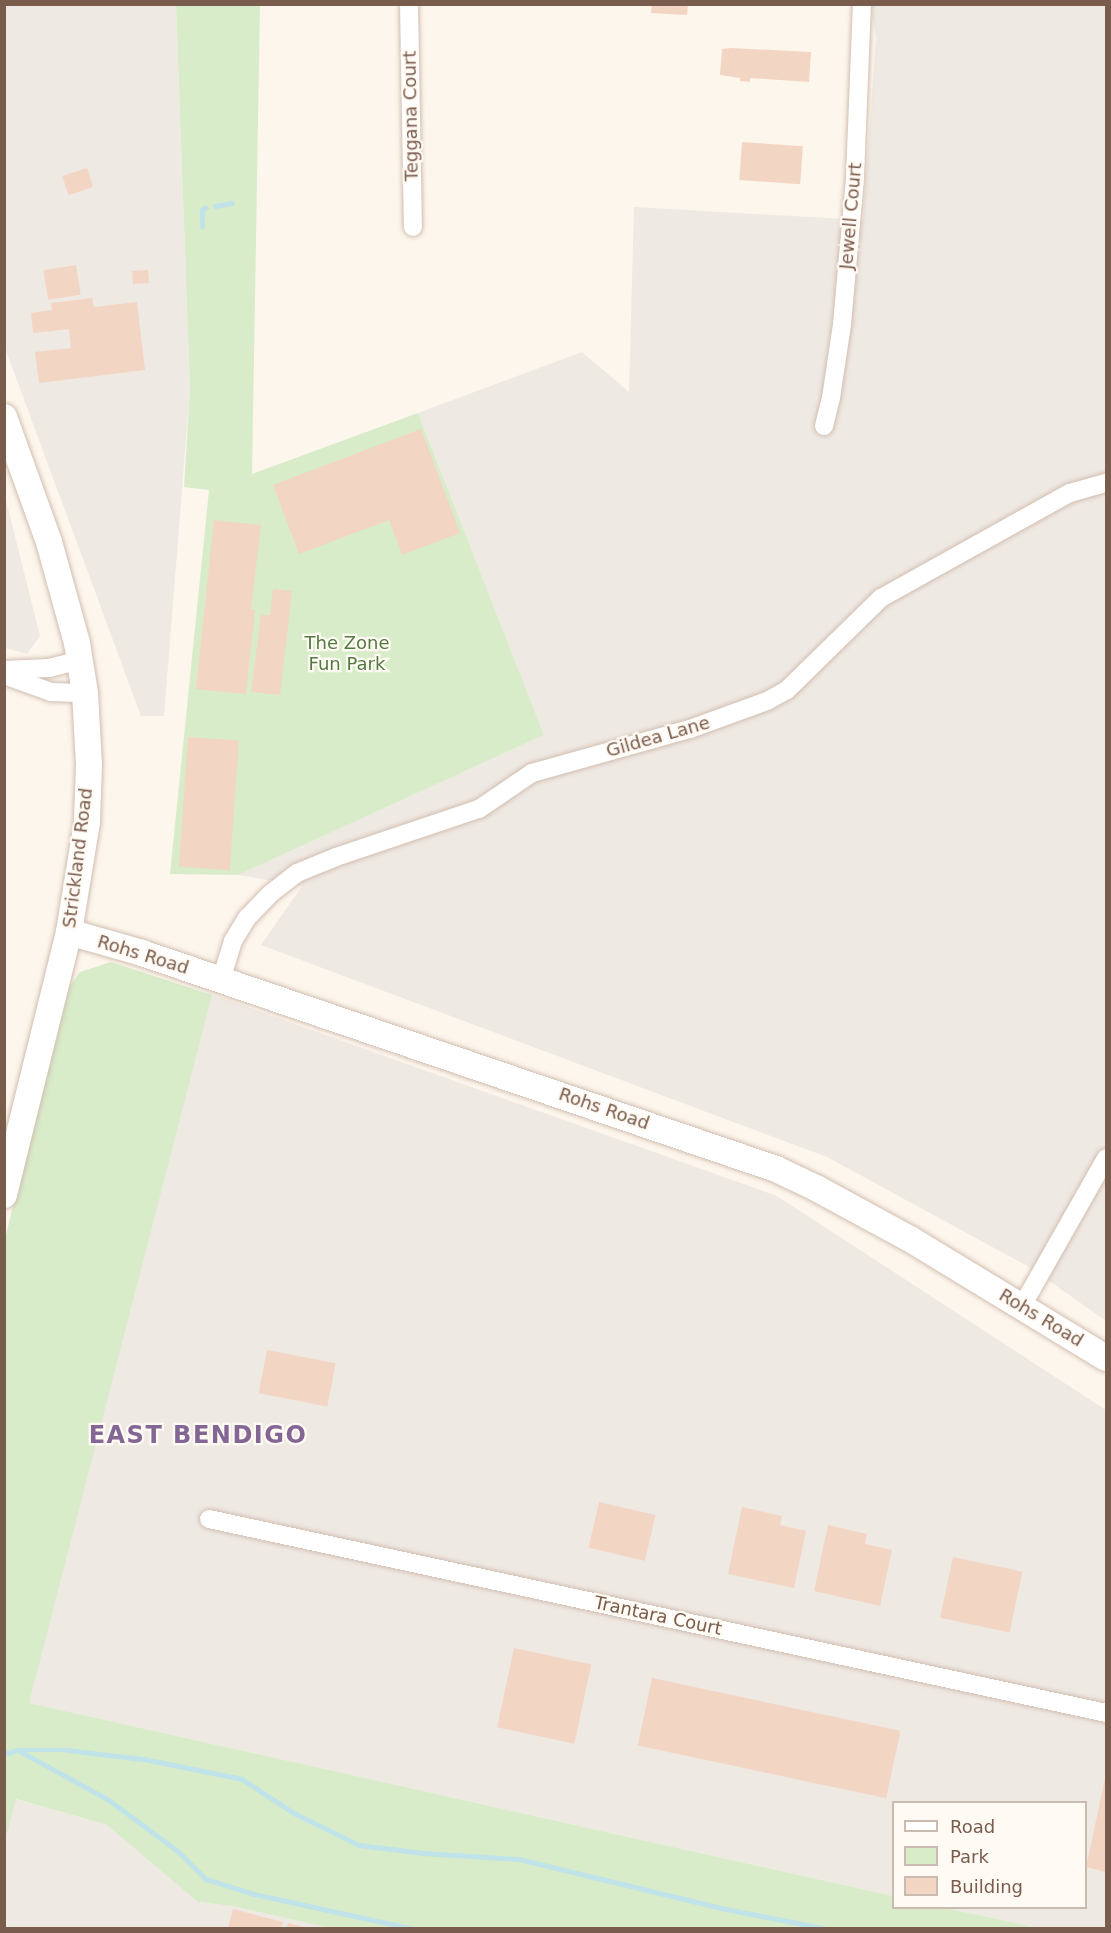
<!DOCTYPE html>
<html>
<head>
<meta charset="utf-8">
<style>
	body { margin:0 }
	#map { position:relative; width:1111px; height:1933px; overflow:hidden; background:#fdf6ec; font-family:"DejaVu Sans",sans-serif }
	div>[style] { position:absolute }
	.industrial>* { inset:0; background:#efe9e4 }
	.green>* { inset:0; background:#d8ecc9 }
	.stream>* { height:4.5px; margin:-2.25px; padding:0 2.25px; transform-origin:2.25px; border-radius:2.25px; background:#bfe3e8 }
	.building>* { inset:0; background:#f3d5c3; transform-origin:0 0 }
	.roads { filter:drop-shadow(0 0 2px #d1beb0) drop-shadow(0 0 2px #d1beb0) }
	.street>* { height:18px; margin:-9px; padding:0 9px; transform-origin:9px; border-radius:9px; background:#fff }
	.secondary>* { height:26px; margin:-13px; padding:0 13px; transform-origin:13px; border-radius:13px; background:#fff }
	span { translate:-50% -50%; white-space:nowrap; text-align:center; line-height:1.15; -webkit-text-stroke:4.5px #fffaf3; paint-order:stroke }
	.street-label { font-size:18px; color:#7a5c4d }
	.park-label { font-size:18px; color:#537a41 }
	.district-label { font-size:24px; color:#846695; font-weight:700; letter-spacing:1.5px }
	.frame { position:absolute; inset:0; border:6px solid #7a5c4d; pointer-events:none }
	.legend { position:absolute; left:892px; top:1801px; width:195px; height:108px; box-sizing:border-box; background:#fffaf3; border:2px solid #cabbb1; margin:0; padding:8px 10px; list-style:none; font-size:18px; color:#7a5c4d }
	.legend li { display:flex; align-items:center; gap:12px; height:30px }
	.legend b { width:30px; border:2px solid #cabbb1 }
</style>
</head>
<body>
<div id="map">
	<div class="industrial">
		<div style="clip-path:polygon(5px 5px,176px 5px,190px 390px,164px 716px,141px 716px,5px 348px)"></div>
		<div style="clip-path:polygon(870px 5px,1106px 5px,1106px 1321px,1031px 1268px,827px 1157px,261px 945px,302px 886px,238px 875px,544px 735px,418px 413px,582px 352px,629px 392px,634px 207px,863px 220px,876px 37px)"></div>
		<div style="clip-path:polygon(5px 496px,40px 636px,27px 654px,5px 648px)"></div>
		<div style="clip-path:polygon(208px 993px,777px 1196px,1106px 1410px,1106px 1928px,1039px 1928px,945px 1908px,1086px 1908px,1086px 1802px,894px 1802px,893px 1896px,28px 1703px)"></div>
		<div style="clip-path:polygon(15px 1799px,107px 1825px,199px 1902px,232px 1906px,330px 1928px,5px 1928px,5px 1841px)"></div>
	</div>
	<div class="green">
		<div style="clip-path:polygon(176px 5px,260px 5px,252px 474px,418px 413px,544px 735px,238px 875px,170px 874px,209px 490px,184px 487px,190px 390px)"></div>
		<div style="clip-path:polygon(111px 962px,212px 995px,29px 1703px,893px 1896px,894px 1908px,945px 1908px,1039px 1928px,330px 1928px,232px 1906px,198px 1902px,107px 1825px,16px 1799px,5px 1841px,5px 1239px,65px 993px,80px 972px)"></div>
	</div>
	<div class="stream">
		<div style="left:215px;top:206px;width:17px;rotate:-10deg"></div>
		<div style="left:202px;top:227px;width:17px;rotate:-90deg"></div>
		<div style="left:202px;top:210px;width:4px;rotate:-34deg"></div>
		<div style="left:18px;top:1750px;width:49px"></div>
		<div style="left:67px;top:1750px;width:78px;rotate:6.7deg"></div>
		<div style="left:144px;top:1759px;width:100px;rotate:11.5deg"></div>
		<div style="left:242px;top:1779px;width:62px;rotate:33.2deg"></div>
		<div style="left:294px;top:1813px;width:72px;rotate:26.2deg"></div>
		<div style="left:359px;top:1845px;width:64px;rotate:7.1deg"></div>
		<div style="left:423px;top:1853px;width:96px;rotate:3.6deg"></div>
		<div style="left:519px;top:1859px;width:213px;rotate:13.6deg"></div>
		<div style="left:726px;top:1909px;width:100px;rotate:11deg"></div>
		<div style="left:4px;top:1754px;width:15px;rotate:-16deg"></div>
		<div style="left:18px;top:1750px;width:104px;rotate:28.8deg"></div>
		<div style="left:109px;top:1800px;width:86px;rotate:36.5deg"></div>
		<div style="left:178px;top:1851px;width:40px;rotate:45deg"></div>
		<div style="left:206px;top:1879px;width:50px;rotate:17.4deg"></div>
		<div style="left:254px;top:1894px;width:160px;rotate:12.3deg"></div>
	</div>
	<div class="building">
		<div style="clip-path:polygon(652px 4px,688px 4px,687px 15px,651px 13px)"></div>
		<div style="clip-path:polygon(731px 48px,811px 52px,809px 82px,750px 78px,750px 82px,740px 81px,740px 78px,720px 75px,722px 49px)"></div>
		<div style="left:742px;top:142px;width:61px;height:38px;rotate:4deg"></div>
		<div style="left:87px;top:168px;width:20px;height:26px;rotate:72deg"></div>
		<div style="left:76px;top:265px;width:30px;height:33px;rotate:81deg"></div>
		<div style="left:148px;top:270px;width:13px;height:16px;rotate:86deg"></div>
		<div style="clip-path:polygon(92px 298px,94px 307px,137px 302px,145px 370px,39px 383px,35px 352px,71px 348px,69px 329px,33px 333px,31px 313px,52px 310px,51px 303px)"></div>
		<div style="clip-path:polygon(421px 429px,460px 533px,402px 555px,389px 520px,299px 554px,273px 485px)"></div>
		<div style="clip-path:polygon(214px 520px,261px 525px,251px 609px,255px 610px,246px 694px,196px 689px)"></div>
		<div style="clip-path:polygon(273px 589px,292px 591px,280px 695px,251px 692px,261px 615px,270px 615px)"></div>
		<div style="left:188px;top:737px;width:51px;height:130px;rotate:4deg"></div>
		<div style="left:267px;top:1350px;width:70px;height:44px;rotate:11deg"></div>
		<div style="left:599px;top:1502px;width:58px;height:47px;rotate:13deg"></div>
		<div style="clip-path:polygon(742px 1507px,782px 1516px,780px 1525px,806px 1531px,794px 1588px,728px 1574px)"></div>
		<div style="clip-path:polygon(828px 1525px,867px 1534px,865px 1544px,892px 1550px,880px 1606px,814px 1591px)"></div>
		<div style="left:953px;top:1557px;width:71px;height:62px;rotate:12deg"></div>
		<div style="left:514px;top:1648px;width:79px;height:81px;rotate:12deg"></div>
		<div style="left:652px;top:1678px;width:254px;height:69px;rotate:12deg"></div>
		<div style="clip-path:polygon(1106px 1774px,1106px 1872px,1086px 1867px)"></div>
		<div style="clip-path:polygon(233px 1909px,283px 1922px,281px 1928px,228px 1928px)"></div>
		<div style="clip-path:polygon(288px 1923px,308px 1928px,287px 1928px)"></div>
	</div>
	<div class="roads">
		<div class="street">
			<div style="left:409px;top:4px;width:223px;rotate:89deg"></div>
			<div style="left:824px;top:426px;width:29px;rotate:-76deg"></div>
			<div style="left:831px;top:398px;width:75px;rotate:-81.5deg"></div>
			<div style="left:842px;top:324px;width:148px;rotate:-84.9deg"></div>
			<div style="left:855px;top:177px;width:173px;rotate:-87.7deg"></div>
			<div style="left:4px;top:670px;width:45px;rotate:-2.5deg"></div>
			<div style="left:49px;top:668px;width:33px;rotate:-14deg"></div>
			<div style="left:4px;top:675px;width:50px;rotate:19.9deg"></div>
			<div style="left:51px;top:692px;width:34px;rotate:2deg"></div>
			<div style="left:221px;top:980px;width:41px;rotate:-72.9deg"></div>
			<div style="left:233px;top:941px;width:27px;rotate:-59deg"></div>
			<div style="left:247px;top:918px;width:33px;rotate:-46deg"></div>
			<div style="left:270px;top:894px;width:34px;rotate:-38deg"></div>
			<div style="left:297px;top:873px;width:42px;rotate:-22.3deg"></div>
			<div style="left:336px;top:857px;width:151px;rotate:-18.6deg"></div>
			<div style="left:479px;top:809px;width:64px;rotate:-34.2deg"></div>
			<div style="left:532px;top:773px;width:164px;rotate:-15.6deg"></div>
			<div style="left:690px;top:729px;width:82px;rotate:-20deg"></div>
			<div style="left:767px;top:701px;width:23px;rotate:-29deg"></div>
			<div style="left:787px;top:690px;width:132px;rotate:-44.4deg"></div>
			<div style="left:881px;top:598px;width:216px;rotate:-29.1deg"></div>
			<div style="left:1070px;top:493px;width:37px;rotate:-16deg"></div>
			<div style="left:1022px;top:1306px;width:170px;rotate:-60.4deg"></div>
			<div style="left:209px;top:1519px;width:918px;rotate:12.2deg"></div>
		</div>
		<div class="secondary">
			<div style="left:4px;top:417px;width:133px;rotate:70.2deg"></div>
			<div style="left:49px;top:542px;width:105px;rotate:74.5deg"></div>
			<div style="left:77px;top:643px;width:51px;rotate:80.9deg"></div>
			<div style="left:85px;top:693px;width:71px;rotate:86.8deg"></div>
			<div style="left:89px;top:764px;width:58px;rotate:92deg"></div>
			<div style="left:87px;top:822px;width:111px;rotate:99.3deg"></div>
			<div style="left:69px;top:932px;width:271px;rotate:103.9deg"></div>
			<div style="left:69px;top:932px;width:76px;rotate:16deg"></div>
			<div style="left:142px;top:953px;width:670px;rotate:18.81deg"></div>
			<div style="left:776px;top:1169px;width:44px;rotate:25.4deg"></div>
			<div style="left:816px;top:1188px;width:107px;rotate:28.5deg"></div>
			<div style="left:910px;top:1239px;width:229px;rotate:31.3deg"></div>
		</div>
	</div>
	<div class="street-label">
		<span style="left:411px;top:116px;rotate:-91deg">Teggana Court</span>
		<span style="left:851px;top:216px;rotate:-85deg">Jewell Court</span>
		<span style="left:658px;top:737px;rotate:-16deg">Gildea Lane</span>
		<span style="left:78px;top:858px;rotate:-83deg">Strickland Road</span>
		<span style="left:143px;top:955px;rotate:17deg">Rohs Road</span>
		<span style="left:604px;top:1109px;rotate:19deg">Rohs Road</span>
		<span style="left:1041px;top:1318px;rotate:31deg">Rohs Road</span>
		<span style="left:658px;top:1616px;rotate:12deg">Trantara Court</span>
	</div>
	<div class="park-label">
		<span style="left:347px;top:654px">The Zone<br>Fun Park</span>
	</div>
	<div class="district-label">
		<span style="left:198px;top:1436px">EAST BENDIGO</span>
	</div>
	<div class="frame"></div>
	<ul class="legend">
	<li><b style="height:8px;background:#fff"></b>Road</li>
	<li><b style="height:16px;background:#d8ecc9"></b>Park</li>
	<li><b style="height:16px;background:#f3d5c3"></b>Building</li>
	</ul>
</div>
</body>
</html>
